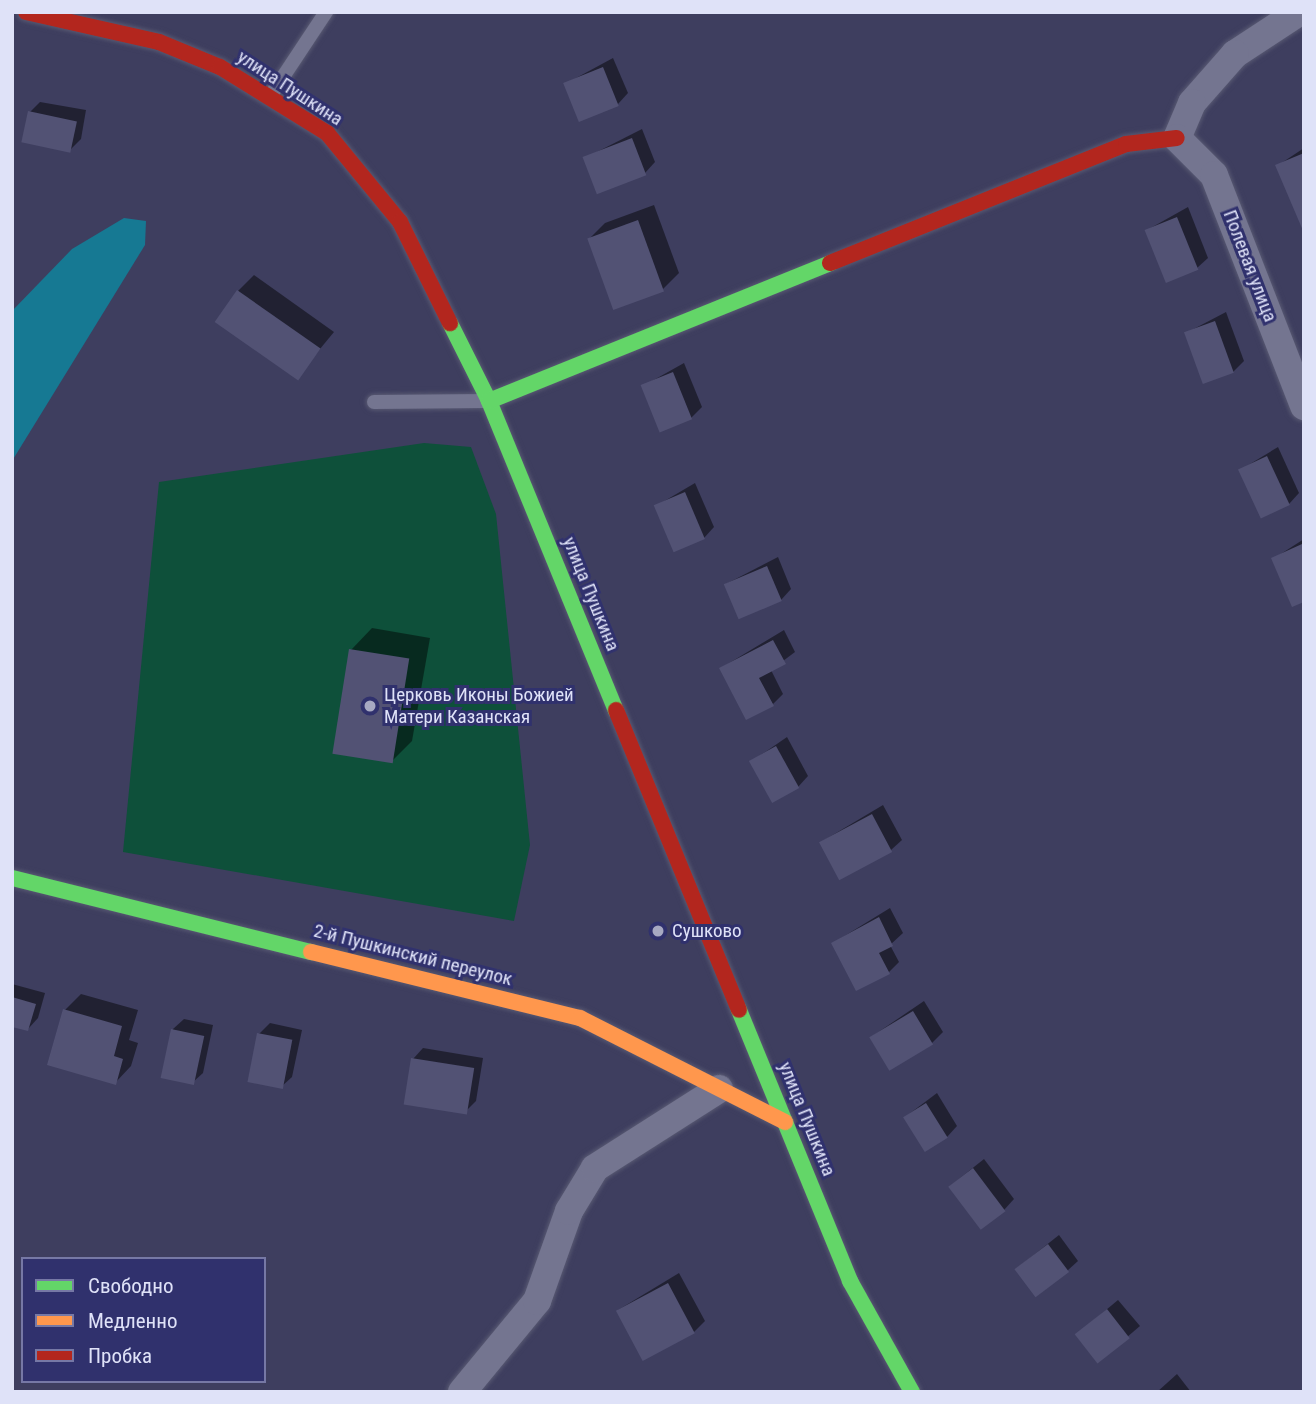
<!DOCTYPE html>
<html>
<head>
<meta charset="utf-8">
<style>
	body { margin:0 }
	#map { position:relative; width:1316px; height:1404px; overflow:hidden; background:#3e3e5f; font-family:"Roboto Condensed",sans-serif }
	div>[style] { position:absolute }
	.green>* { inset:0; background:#0e503a }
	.water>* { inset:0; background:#167993 }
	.shadow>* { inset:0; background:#0007 }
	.building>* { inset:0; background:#525274; transform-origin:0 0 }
	.roads { filter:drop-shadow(0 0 2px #585972) drop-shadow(0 0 2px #585972) }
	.lane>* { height:14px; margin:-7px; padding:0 7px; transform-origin:7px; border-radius:7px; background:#747590 }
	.street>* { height:28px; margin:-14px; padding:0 14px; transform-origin:14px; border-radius:14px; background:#747590 }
	.fast>* { height:16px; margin:-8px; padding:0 8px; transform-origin:8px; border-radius:8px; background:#63d668 }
	.slow>* { height:16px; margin:-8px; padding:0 8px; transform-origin:8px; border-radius:8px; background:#ff974d }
	.jam>* { height:16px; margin:-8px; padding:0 8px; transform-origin:8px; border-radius:8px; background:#b3261e }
	.dots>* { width:19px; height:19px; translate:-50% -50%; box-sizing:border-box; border:4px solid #30316d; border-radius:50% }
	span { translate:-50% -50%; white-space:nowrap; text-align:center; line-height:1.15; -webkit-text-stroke:6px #30316d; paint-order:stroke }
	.street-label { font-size:19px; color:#dfe2f8 }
	.poi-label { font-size:19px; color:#dfe2f8 }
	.left { translate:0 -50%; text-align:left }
	.frame { position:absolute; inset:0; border:14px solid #dfe2f8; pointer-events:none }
	.legend { position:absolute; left:21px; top:1257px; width:245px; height:126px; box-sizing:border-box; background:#30316d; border:2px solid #7678a5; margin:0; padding:9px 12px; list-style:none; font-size:21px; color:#dfe2f8 }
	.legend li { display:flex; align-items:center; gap:14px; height:35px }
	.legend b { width:35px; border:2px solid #7678a5 }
</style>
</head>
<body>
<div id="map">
	<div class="green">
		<div style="clip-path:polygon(424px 443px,471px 447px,496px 514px,530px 845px,514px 921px,123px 852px,159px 482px)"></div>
	</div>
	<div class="water">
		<div style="clip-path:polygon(124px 218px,146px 221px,145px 245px,12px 461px,12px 311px,72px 249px)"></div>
	</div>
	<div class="shadow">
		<div style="clip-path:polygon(613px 58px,628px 93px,618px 104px,565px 84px)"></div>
		<div style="clip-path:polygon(40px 102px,86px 110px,81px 139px,70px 150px,30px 112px)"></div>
		<div style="clip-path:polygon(642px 129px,655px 162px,645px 173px,585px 158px)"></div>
		<div style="clip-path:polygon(1304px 148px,1304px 228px,1277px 166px)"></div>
		<div style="clip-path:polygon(654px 205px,679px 273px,663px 289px,589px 239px,605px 223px)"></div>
		<div style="clip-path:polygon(1188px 207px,1208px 258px,1197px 268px,1147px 230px)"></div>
		<div style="clip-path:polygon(254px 275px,334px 332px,296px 378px,238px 291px)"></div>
		<div style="clip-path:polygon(1226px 312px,1244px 361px,1233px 372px,1186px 333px)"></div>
		<div style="clip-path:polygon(684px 363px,702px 407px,691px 418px,643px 386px)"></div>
		<div style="clip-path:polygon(1278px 447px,1299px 493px,1289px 504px,1240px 470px)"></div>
		<div style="clip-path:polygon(695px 483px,714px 527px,704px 538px,656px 506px)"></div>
		<div style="clip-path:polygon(1304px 539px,1304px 600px,1273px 559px)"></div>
		<div style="clip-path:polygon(778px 557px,791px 589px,781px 600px,726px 584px)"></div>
		<div style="clip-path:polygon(372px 628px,430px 638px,412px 741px,391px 762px,351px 650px)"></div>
		<div style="clip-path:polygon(784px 630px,795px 652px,771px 670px,783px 694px,773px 704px,721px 668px)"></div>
		<div style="clip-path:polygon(787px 737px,808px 776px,798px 787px,752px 761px)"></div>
		<div style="clip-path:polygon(883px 805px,902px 840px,891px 850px,821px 842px)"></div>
		<div style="clip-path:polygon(890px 908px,903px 933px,890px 945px,899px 962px,889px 972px,833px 943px)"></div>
		<div style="clip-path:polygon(12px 984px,45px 993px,38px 1018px,28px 1029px,12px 1025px)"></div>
		<div style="clip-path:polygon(81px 994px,138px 1010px,129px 1040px,138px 1043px,131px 1066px,115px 1083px,65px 1010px)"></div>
		<div style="clip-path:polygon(924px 1001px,943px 1032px,932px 1043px,871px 1037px)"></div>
		<div style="clip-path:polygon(184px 1019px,213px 1025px,203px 1073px,192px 1083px,163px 1077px,173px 1029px)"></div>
		<div style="clip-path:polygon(270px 1023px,302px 1030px,292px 1077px,281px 1087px,259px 1034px)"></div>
		<div style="clip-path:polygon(423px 1048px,483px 1058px,476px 1101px,465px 1112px,413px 1059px)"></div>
		<div style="clip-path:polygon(937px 1093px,957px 1126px,947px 1137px,905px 1117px)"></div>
		<div style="clip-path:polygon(984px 1159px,1014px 1199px,1004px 1210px,950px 1186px)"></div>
		<div style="clip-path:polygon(1059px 1235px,1078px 1261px,1067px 1271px,1016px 1269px)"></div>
		<div style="clip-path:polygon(679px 1273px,705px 1321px,694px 1332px,618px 1310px)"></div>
		<div style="clip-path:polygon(1118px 1300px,1140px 1326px,1099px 1361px,1088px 1325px)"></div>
		<div style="clip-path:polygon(1177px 1374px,1191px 1392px,1157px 1392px)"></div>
	</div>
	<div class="building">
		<div style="left:603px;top:67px;width:42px;height:43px;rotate:68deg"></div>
		<div style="left:28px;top:111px;width:50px;height:32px;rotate:12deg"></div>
		<div style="left:632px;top:138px;width:40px;height:53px;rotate:69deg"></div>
		<div style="clip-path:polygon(1304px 153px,1304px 233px,1275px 165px)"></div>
		<div style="left:1177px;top:217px;width:57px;height:35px;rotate:68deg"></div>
		<div style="left:638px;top:220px;width:76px;height:54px;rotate:70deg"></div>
		<div style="left:237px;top:290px;width:102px;height:39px;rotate:35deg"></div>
		<div style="left:1215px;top:321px;width:55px;height:33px;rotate:70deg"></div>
		<div style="left:673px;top:372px;width:51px;height:35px;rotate:68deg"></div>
		<div style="left:1267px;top:456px;width:54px;height:32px;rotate:65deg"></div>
		<div style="left:685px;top:492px;width:51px;height:34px;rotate:67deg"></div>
		<div style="clip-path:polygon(1302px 544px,1304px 602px,1292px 607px,1271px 558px)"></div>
		<div style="left:767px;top:566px;width:38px;height:47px;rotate:67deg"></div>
		<div style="clip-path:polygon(773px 640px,786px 664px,759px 678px,774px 706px,746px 720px,719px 668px)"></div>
		<div style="left:349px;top:649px;width:61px;height:106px;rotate:9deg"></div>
		<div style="left:776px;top:746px;width:48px;height:31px;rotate:61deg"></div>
		<div style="left:872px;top:814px;width:43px;height:60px;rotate:62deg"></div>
		<div style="clip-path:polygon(879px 917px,893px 946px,879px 953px,890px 974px,856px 991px,831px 943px)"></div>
		<div style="clip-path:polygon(12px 997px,36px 1004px,28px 1031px,12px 1027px)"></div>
		<div style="clip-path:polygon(63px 1009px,122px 1026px,114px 1056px,123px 1059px,116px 1085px,47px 1065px)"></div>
		<div style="left:913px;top:1011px;width:39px;height:51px;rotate:59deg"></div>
		<div style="left:171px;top:1029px;width:34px;height:50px;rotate:12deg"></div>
		<div style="left:257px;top:1033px;width:36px;height:50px;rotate:11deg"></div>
		<div style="left:411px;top:1058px;width:64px;height:47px;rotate:9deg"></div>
		<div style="left:926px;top:1103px;width:41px;height:27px;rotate:58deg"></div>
		<div style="left:973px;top:1168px;width:54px;height:31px;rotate:53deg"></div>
		<div style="left:1048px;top:1244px;width:35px;height:42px;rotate:53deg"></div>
		<div style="left:668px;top:1283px;width:57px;height:59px;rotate:62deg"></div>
		<div style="left:1107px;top:1309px;width:37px;height:41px;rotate:52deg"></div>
	</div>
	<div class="roads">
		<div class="lane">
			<div style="left:271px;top:95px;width:100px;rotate:-56.5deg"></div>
			<div style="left:374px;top:402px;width:111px;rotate:-0.5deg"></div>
		</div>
		<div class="street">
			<div style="left:1299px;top:12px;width:77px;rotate:146.7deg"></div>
			<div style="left:1235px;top:54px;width:65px;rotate:131.3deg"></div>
			<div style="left:1192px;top:103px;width:38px;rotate:113deg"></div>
			<div style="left:1177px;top:138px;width:52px;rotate:45deg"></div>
			<div style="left:1214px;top:175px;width:248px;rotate:68.7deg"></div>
			<div style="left:462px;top:1392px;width:118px;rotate:-50.5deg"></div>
			<div style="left:537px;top:1301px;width:96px;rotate:-70.4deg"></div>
			<div style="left:569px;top:1211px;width:50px;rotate:-58.8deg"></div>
			<div style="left:595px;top:1168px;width:147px;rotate:-32.5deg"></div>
		</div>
		<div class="fast">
			<div style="left:450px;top:323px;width:87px;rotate:63.4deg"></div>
			<div style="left:489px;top:401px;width:334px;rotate:67.7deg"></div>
			<div style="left:489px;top:401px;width:368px;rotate:-22deg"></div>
			<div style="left:12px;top:878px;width:308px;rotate:13.9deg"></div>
			<div style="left:739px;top:1010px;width:293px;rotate:67.7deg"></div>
			<div style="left:850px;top:1281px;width:127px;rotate:60.8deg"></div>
		</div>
		<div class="slow">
			<div style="left:311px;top:952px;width:277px;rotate:13.8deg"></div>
			<div style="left:580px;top:1018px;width:230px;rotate:26.9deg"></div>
		</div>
		<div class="jam">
			<div style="left:26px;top:12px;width:136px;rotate:12.7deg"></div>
			<div style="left:159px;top:42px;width:66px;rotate:22.3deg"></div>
			<div style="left:220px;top:67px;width:126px;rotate:31.7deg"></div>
			<div style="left:327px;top:133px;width:115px;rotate:50.6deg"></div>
			<div style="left:400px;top:222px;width:113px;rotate:63.7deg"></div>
			<div style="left:830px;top:263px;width:319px;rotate:-21.9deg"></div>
			<div style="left:1126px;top:144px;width:51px;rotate:-6.7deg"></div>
			<div style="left:616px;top:710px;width:324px;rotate:67.7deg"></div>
		</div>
	</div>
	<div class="dots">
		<div style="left:370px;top:706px;background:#a7a9c2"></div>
		<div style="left:658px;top:931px;background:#a7a9c2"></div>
	</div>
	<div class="street-label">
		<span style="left:290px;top:88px;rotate:33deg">улица Пушкина</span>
		<span style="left:1250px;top:266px;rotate:69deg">Полевая улица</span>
		<span style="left:591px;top:594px;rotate:68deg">улица Пушкина</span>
		<span style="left:413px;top:955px;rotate:14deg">2-й Пушкинский переулок</span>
		<span style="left:807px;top:1119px;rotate:68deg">улица Пушкина</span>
	</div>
	<div class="poi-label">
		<span class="left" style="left:384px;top:706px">Церковь Иконы Божией<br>Матери Казанская</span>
		<span class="left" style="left:672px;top:931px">Сушково</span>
	</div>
	<div class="frame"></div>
	<ul class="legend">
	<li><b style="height:9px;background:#63d668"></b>Свободно</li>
	<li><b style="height:9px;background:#ff974d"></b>Медленно</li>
	<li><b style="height:9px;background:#b3261e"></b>Пробка</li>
	</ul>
</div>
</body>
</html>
